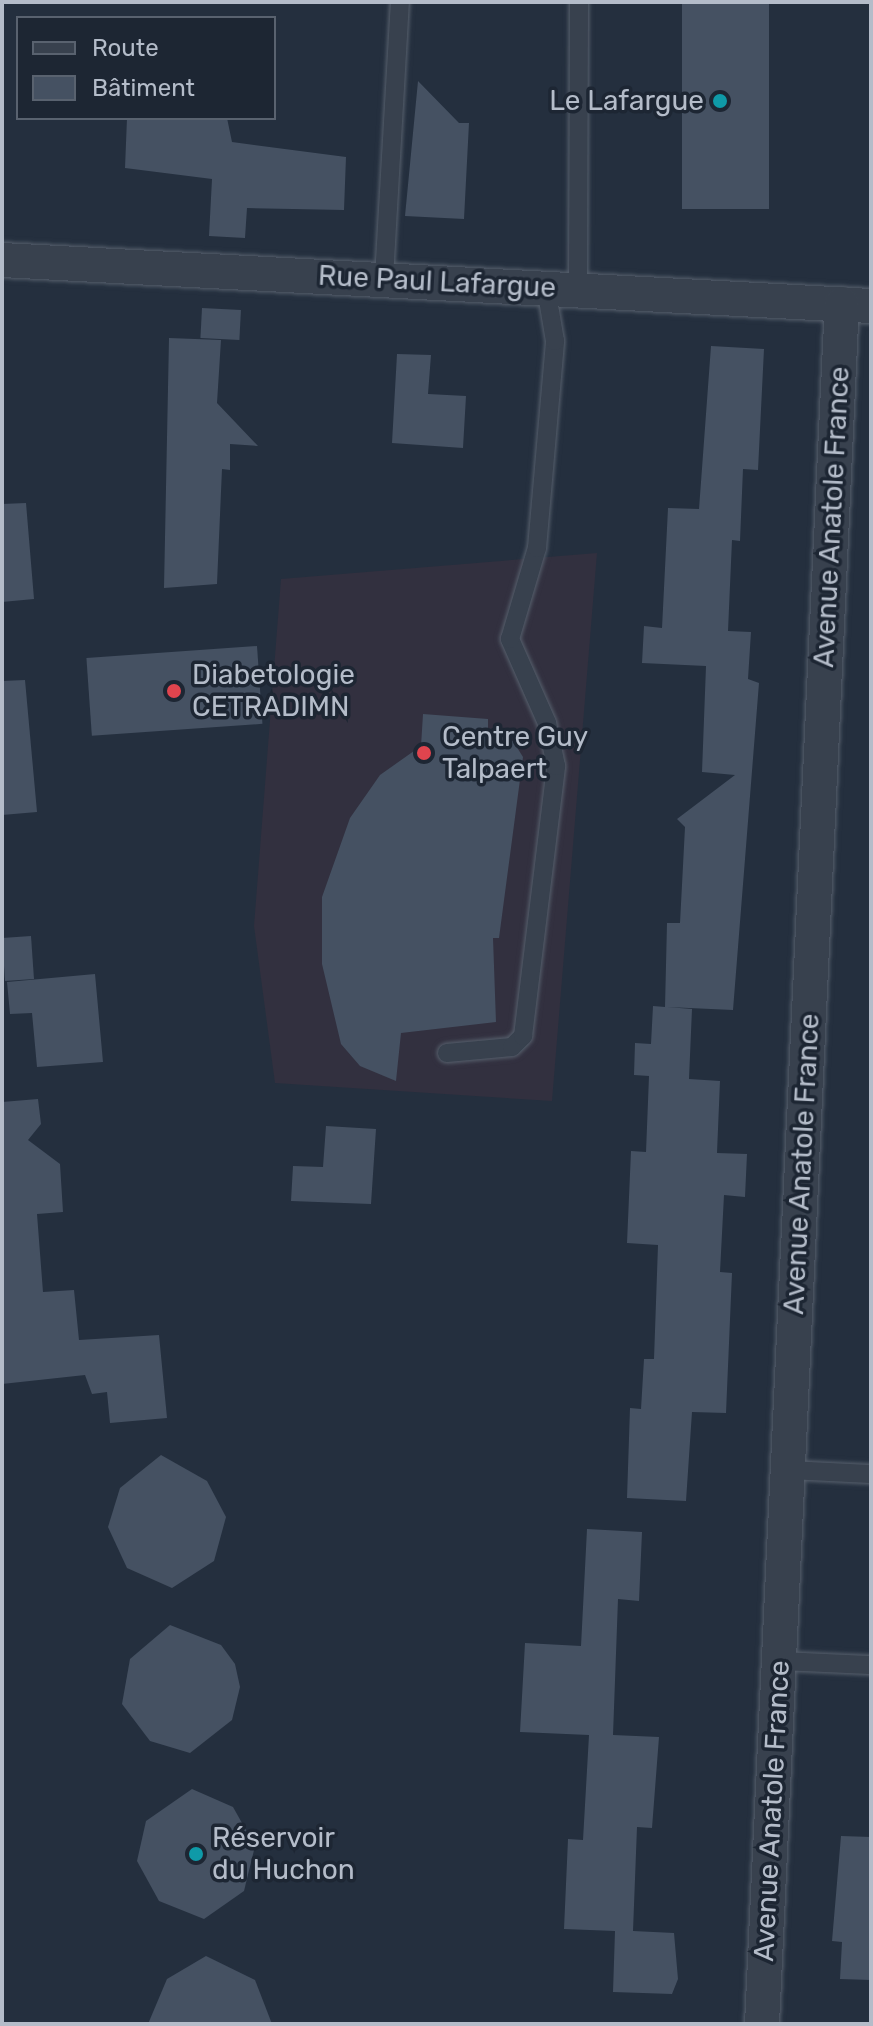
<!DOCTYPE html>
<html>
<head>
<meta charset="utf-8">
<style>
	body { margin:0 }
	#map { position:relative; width:873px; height:2026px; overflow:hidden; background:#242f3e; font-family:Rubik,sans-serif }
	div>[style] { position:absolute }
	.medical>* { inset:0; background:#32303f }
	.building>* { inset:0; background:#455162; transform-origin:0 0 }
	.roads { filter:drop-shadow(0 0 2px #565f6c) drop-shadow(0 0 2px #565f6c) }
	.service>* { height:18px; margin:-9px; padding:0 9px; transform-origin:9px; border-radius:9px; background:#38414e }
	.minor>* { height:34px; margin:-17px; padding:0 17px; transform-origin:17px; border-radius:17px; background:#38414e }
	.dots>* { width:22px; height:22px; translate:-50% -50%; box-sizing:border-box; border:4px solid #1d2633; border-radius:50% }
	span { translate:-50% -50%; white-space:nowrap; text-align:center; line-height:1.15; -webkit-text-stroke:7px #1d2633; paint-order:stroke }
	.poi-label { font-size:28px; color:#b4bcc9 }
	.right { translate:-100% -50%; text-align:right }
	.left { translate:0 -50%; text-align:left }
	.street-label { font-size:28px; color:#b4bcc9 }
	.frame { position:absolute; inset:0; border:4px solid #b4bcc9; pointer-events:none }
	.legend { position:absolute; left:16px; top:16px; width:260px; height:104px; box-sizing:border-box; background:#1d2633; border:2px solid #59626f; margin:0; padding:10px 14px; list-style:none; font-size:24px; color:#b4bcc9 }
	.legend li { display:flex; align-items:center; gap:16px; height:40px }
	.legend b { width:40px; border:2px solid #59626f }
</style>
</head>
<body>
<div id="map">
	<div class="medical">
		<div style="clip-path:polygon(597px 553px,552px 1101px,275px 1083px,254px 926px,281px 579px)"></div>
	</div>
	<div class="building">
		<div style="left:682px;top:2px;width:87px;height:207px"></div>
		<div style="clip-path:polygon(418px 81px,459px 123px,469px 123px,464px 219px,405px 216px)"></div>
		<div style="clip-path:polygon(127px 118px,227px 118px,232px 142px,346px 157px,344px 210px,247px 208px,245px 238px,209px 236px,212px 179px,125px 168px)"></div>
		<div style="left:202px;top:308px;width:39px;height:30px;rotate:3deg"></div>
		<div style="clip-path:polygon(169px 338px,221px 340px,217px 403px,258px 446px,230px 444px,230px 470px,222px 469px,217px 584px,164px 588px)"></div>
		<div style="clip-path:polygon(711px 346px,764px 349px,758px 470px,743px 469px,740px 541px,732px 540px,728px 631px,751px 632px,748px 679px,759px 683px,733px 1010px,667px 1007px,692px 1009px,689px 1079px,720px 1081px,717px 1153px,747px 1154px,745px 1197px,724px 1195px,720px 1272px,732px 1273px,726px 1413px,692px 1412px,686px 1501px,627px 1498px,630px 1408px,641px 1409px,644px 1359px,654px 1359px,658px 1245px,627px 1243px,631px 1151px,646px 1152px,649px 1076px,634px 1075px,635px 1043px,651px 1044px,653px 1006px,665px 1007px,667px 923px,680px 923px,685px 827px,677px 819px,735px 775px,702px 772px,706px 666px,642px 663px,644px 626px,662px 628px,668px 508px,699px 509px)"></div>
		<div style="clip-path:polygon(397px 354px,431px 355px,428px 394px,466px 396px,463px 448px,392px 443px)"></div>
		<div style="clip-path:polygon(26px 503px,34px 599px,2px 602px,2px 504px)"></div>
		<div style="left:257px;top:646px;width:78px;height:171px;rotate:86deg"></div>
		<div style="clip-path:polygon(25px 680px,37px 812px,2px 815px,2px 681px)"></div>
		<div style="clip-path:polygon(423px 714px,488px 719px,488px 732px,513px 741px,523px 757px,499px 938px,493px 938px,496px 1022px,401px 1033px,396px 1081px,360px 1066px,341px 1044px,322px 964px,322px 897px,350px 818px,380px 775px,421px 746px)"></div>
		<div style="left:31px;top:936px;width:43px;height:29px;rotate:86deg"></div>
		<div style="clip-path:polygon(95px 974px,103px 1062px,37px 1067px,32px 1013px,10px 1014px,7px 982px)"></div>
		<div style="clip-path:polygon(38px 1099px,41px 1124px,28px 1140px,60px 1164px,63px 1212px,37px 1214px,43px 1292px,74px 1290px,79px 1340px,159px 1335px,167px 1418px,110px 1423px,107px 1392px,92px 1394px,85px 1375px,2px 1384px,2px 1102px)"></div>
		<div style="clip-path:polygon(326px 1126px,376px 1129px,371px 1204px,291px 1201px,293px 1166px,323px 1167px)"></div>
		<div style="clip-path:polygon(161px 1455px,207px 1481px,226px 1517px,214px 1561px,172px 1588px,127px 1568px,108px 1527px,120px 1488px)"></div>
		<div style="clip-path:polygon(587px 1529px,642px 1532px,639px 1601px,618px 1599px,613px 1735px,659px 1737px,652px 1828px,637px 1827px,633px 1931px,674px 1933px,678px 1979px,672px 1994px,613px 1992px,615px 1931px,564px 1929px,568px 1839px,583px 1840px,589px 1735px,520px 1732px,525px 1643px,581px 1646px)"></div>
		<div style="clip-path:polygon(170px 1625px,221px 1645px,235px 1664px,240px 1687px,232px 1720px,190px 1753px,150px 1741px,122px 1704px,130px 1659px)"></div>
		<div style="clip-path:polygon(192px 1789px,233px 1807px,255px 1846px,244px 1891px,204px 1919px,159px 1901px,137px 1861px,146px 1821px)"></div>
		<div style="clip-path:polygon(841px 1836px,871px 1837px,871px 1980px,840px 1979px,842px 1942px,832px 1941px)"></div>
		<div style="clip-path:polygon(206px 1956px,255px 1980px,272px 2024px,148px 2024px,167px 1979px)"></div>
	</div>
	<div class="roads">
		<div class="service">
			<div style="left:384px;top:278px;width:276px;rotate:-86.7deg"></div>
			<div style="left:578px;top:290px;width:288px;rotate:-89.8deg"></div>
			<div style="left:447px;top:1053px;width:65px;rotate:-5.3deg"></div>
			<div style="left:512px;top:1047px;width:16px;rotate:-45deg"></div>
			<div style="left:523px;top:1036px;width:272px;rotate:-83deg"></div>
			<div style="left:556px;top:766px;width:44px;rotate:-101.8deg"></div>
			<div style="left:547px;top:723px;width:92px;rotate:-113.8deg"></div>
			<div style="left:510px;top:639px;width:95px;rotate:-73.5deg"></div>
			<div style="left:537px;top:548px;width:208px;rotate:-85deg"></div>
			<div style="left:555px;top:341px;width:54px;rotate:-99.6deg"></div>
			<div style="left:788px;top:1470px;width:83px;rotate:2.8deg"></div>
			<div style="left:779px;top:1661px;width:92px;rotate:2.5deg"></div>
		</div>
		<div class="minor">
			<div style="left:2px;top:260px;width:870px;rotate:3.03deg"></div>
			<div style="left:762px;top:2024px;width:1722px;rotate:-87.34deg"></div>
		</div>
	</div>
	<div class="dots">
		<div style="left:720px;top:101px;background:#0f9aa8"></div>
		<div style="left:174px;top:691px;background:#e0444e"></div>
		<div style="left:424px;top:753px;background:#e0444e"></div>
		<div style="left:196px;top:1854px;background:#0f9aa8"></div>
	</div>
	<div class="poi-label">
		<span class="right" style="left:704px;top:101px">Le Lafargue</span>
		<span class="left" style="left:192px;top:691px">Diabetologie<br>CETRADIMN</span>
		<span class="left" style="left:442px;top:753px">Centre Guy<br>Talpaert</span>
		<span class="left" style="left:212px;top:1854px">Réservoir<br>du Huchon</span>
	</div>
	<div class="street-label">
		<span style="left:437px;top:282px;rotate:3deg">Rue Paul Lafargue</span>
		<span style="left:832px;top:517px;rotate:-87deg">Avenue Anatole France</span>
		<span style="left:802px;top:1164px;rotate:-87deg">Avenue Anatole France</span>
		<span style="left:772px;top:1811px;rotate:-87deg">Avenue Anatole France</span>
	</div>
	<div class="frame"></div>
	<ul class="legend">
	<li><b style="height:10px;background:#38414e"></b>Route</li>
	<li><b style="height:22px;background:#455162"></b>Bâtiment</li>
	</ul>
</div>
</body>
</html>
